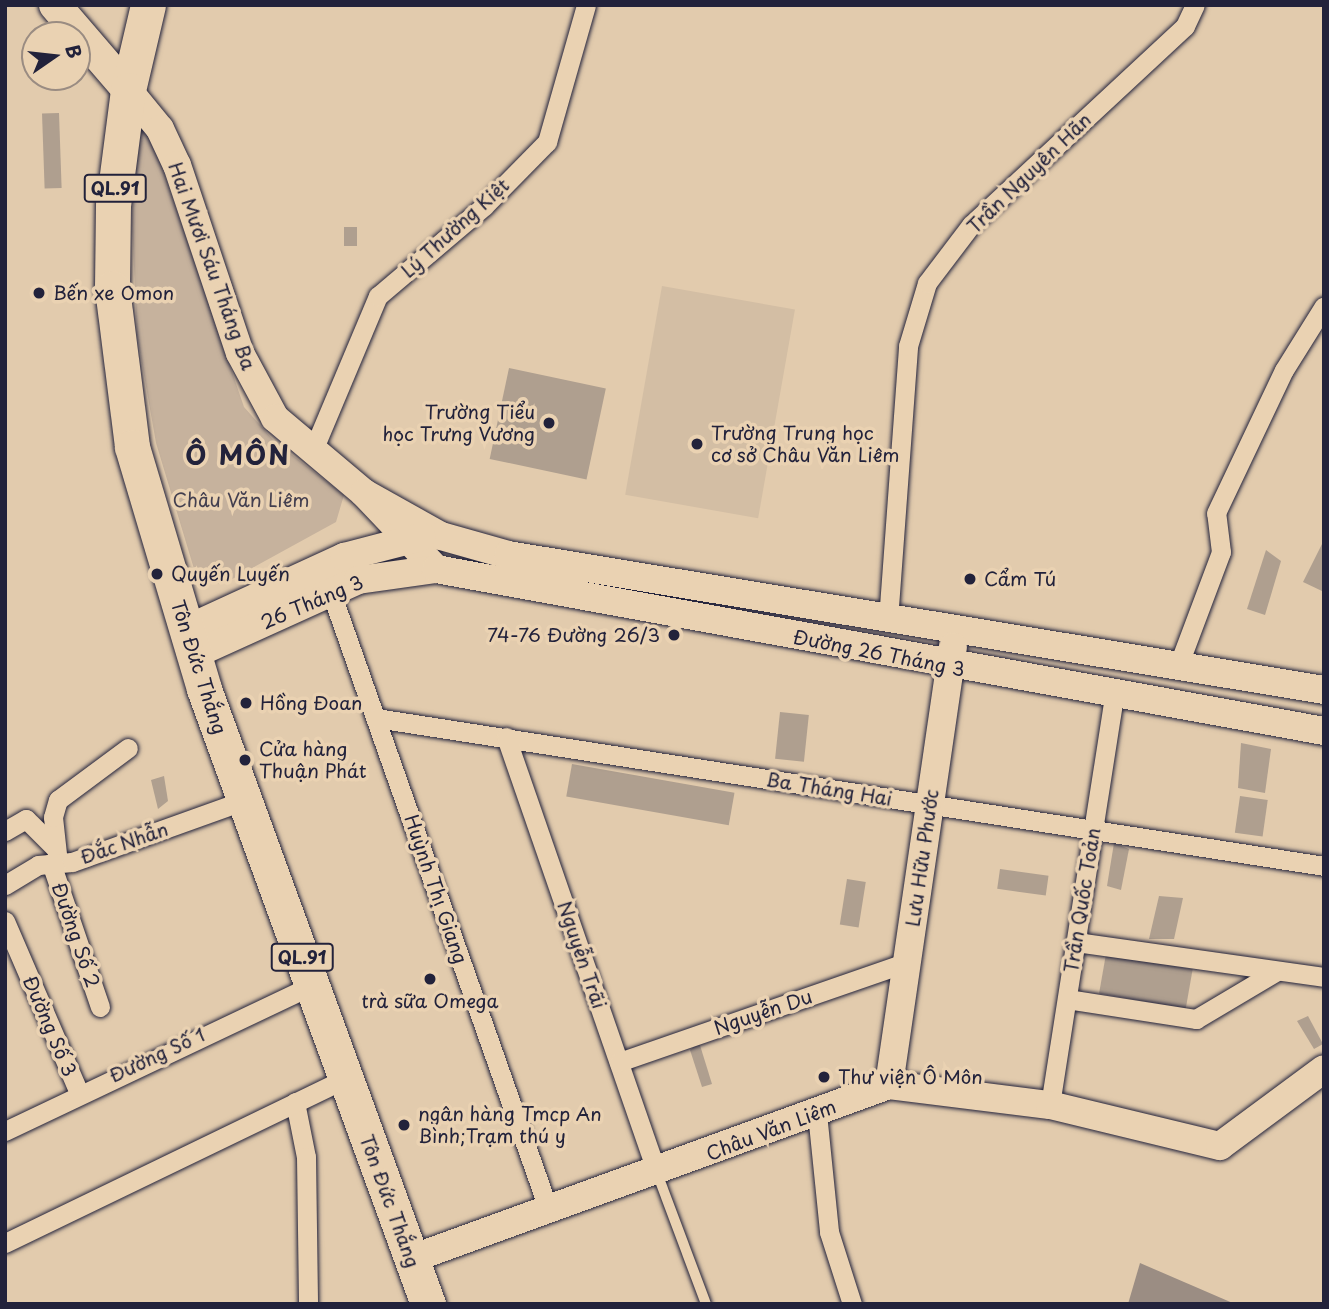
<!DOCTYPE html>
<html>
<head>
<meta charset="utf-8">
<style>
	body { margin:0 }
	#map { position:relative; width:1329px; height:1309px; overflow:hidden; background:#e2cbad; font-family:"Playpen Sans",sans-serif }
	div>[style] { position:absolute }
	.built>* { inset:0; background:#d3bea4; transform-origin:0 0 }
	.green>* { inset:0; background:#c6b29d }
	.water>* { inset:0; background:#9b8d83 }
	.building>* { inset:0; background:#af9f8f; transform-origin:0 0 }
	.roads { filter:drop-shadow(0 0 2px #22223b) drop-shadow(0 0 2px #22223b) }
	.lane>* { height:10px; margin:-5px; padding:0 5px; transform-origin:5px; border-radius:5px; background:#ead2b2 }
	.street>* { height:19px; margin:-9.5px; padding:0 9.5px; transform-origin:9.5px; border-radius:9.5px; background:#ead2b2 }
	.secondary>* { height:28px; margin:-14px; padding:0 14px; transform-origin:14px; border-radius:14px; background:#ead2b2 }
	.primary>* { height:32px; margin:-16px; padding:0 16px; transform-origin:16px; border-radius:16px; background:#ead2b2 }
	.highway>* { height:35px; margin:-17.5px; padding:0 17.5px; transform-origin:17.5px; border-radius:17.5px; background:#ead2b2 }
	.dots>* { width:19px; height:19px; translate:-50% -50%; box-sizing:border-box; border:4px solid #ead2b2; border-radius:50% }
	span { translate:-50% -50%; white-space:nowrap; text-align:center; line-height:1.15; -webkit-text-stroke:7px #ead2b2; paint-order:stroke }
	.shield-label span { padding:2px 5px; background:#ead2b2; border:2px solid; border-radius:5px; -webkit-text-stroke-width:0 }
	.shield-label { font-size:18px; color:#22223b; font-weight:700 }
	.street-label { font-size:19px; color:#22223b }
	.poi-label { font-size:19px; color:#22223b }
	.left { translate:0 -50%; text-align:left }
	.right { translate:-100% -50%; text-align:right }
	.park-label { font-size:19px; color:#433f4f }
	.district-label { font-size:26px; color:#22223b; font-weight:700; letter-spacing:2px }
	.frame { position:absolute; inset:0; border:7px solid #22223b; pointer-events:none }
	.north { position:absolute; left:21px; top:21px; width:70px; height:70px; box-sizing:border-box; background:#ead2b2; border:2px solid #9a8c82; border-radius:50%; rotate:76deg; font-size:19px; font-weight:700; line-height:28px; text-align:center; color:#22223b }
	.north::after { content:''; display:block; margin:auto; width:24px; height:32px; background:#22223b; clip-path:polygon(50% 0,100% 100%,50% 72%,0 100%) }
</style>
</head>
<body>
<div id="map">
	<div class="built">
		<div style="left:662px;top:286px;width:135px;height:212px;rotate:10deg"></div>
	</div>
	<div class="green">
		<div style="clip-path:polygon(143px 132px,153px 141px,244px 407px,274px 441px,344px 495px,336px 522px,225px 583px,209px 584px,195px 572px,156px 443px,137px 335px,132px 222px,134px 135px)"></div>
	</div>
	<div class="water">
		<div style="clip-path:polygon(1140px 1263px,1235px 1304px,1128px 1304px)"></div>
	</div>
	<div class="building">
		<div style="left:59px;top:113px;width:75px;height:17px;rotate:88deg"></div>
		<div style="left:357px;top:227px;width:19px;height:13px;rotate:90deg"></div>
		<div style="left:509px;top:368px;width:99px;height:93px;rotate:12deg"></div>
		<div style="clip-path:polygon(1324px 540px,1324px 588px,1322px 591px,1303px 582px)"></div>
		<div style="clip-path:polygon(1266px 550px,1281px 561px,1265px 615px,1247px 609px)"></div>
		<div style="left:780px;top:712px;width:29px;height:47px;rotate:6deg"></div>
		<div style="clip-path:polygon(1241px 743px,1271px 749px,1265px 793px,1238px 788px)"></div>
		<div style="left:572px;top:764px;width:165px;height:33px;rotate:10deg"></div>
		<div style="clip-path:polygon(164px 776px,168px 801px,158px 809px,151px 780px)"></div>
		<div style="left:1240px;top:796px;width:28px;height:37px;rotate:8deg"></div>
		<div style="clip-path:polygon(1114px 843px,1129px 849px,1121px 890px,1107px 886px)"></div>
		<div style="left:1000px;top:869px;width:49px;height:20px;rotate:8deg"></div>
		<div style="left:847px;top:879px;width:19px;height:46px;rotate:9deg"></div>
		<div style="clip-path:polygon(1159px 896px,1183px 898px,1174px 939px,1149px 939px)"></div>
		<div style="left:1106px;top:954px;width:88px;height:40px;rotate:10deg"></div>
		<div style="clip-path:polygon(1308px 1016px,1323px 1044px,1314px 1049px,1297px 1021px)"></div>
		<div style="clip-path:polygon(699px 1042px,712px 1084px,702px 1087px,690px 1050px)"></div>
	</div>
	<div class="roads">
		<div class="lane">
			<div style="left:657px;top:1173px;width:140px;rotate:69.5deg"></div>
		</div>
		<div class="street">
			<div style="left:314px;top:448px;width:165px;rotate:-67.2deg"></div>
			<div style="left:378px;top:296px;width:139px;rotate:-40.3deg"></div>
			<div style="left:484px;top:206px;width:90px;rotate:-45.5deg"></div>
			<div style="left:547px;top:142px;width:142px;rotate:-74.1deg"></div>
			<div style="left:327px;top:581px;width:668px;rotate:70.59deg"></div>
			<div style="left:888px;top:620px;width:275px;rotate:-85.8deg"></div>
			<div style="left:908px;top:346px;width:66px;rotate:-73.2deg"></div>
			<div style="left:927px;top:283px;width:73px;rotate:-52.8deg"></div>
			<div style="left:971px;top:225px;width:292px;rotate:-42.9deg"></div>
			<div style="left:1185px;top:26px;width:23px;rotate:-65deg"></div>
			<div style="left:1177px;top:669px;width:125px;rotate:-69.4deg"></div>
			<div style="left:1221px;top:552px;width:39px;rotate:-97deg"></div>
			<div style="left:1216px;top:513px;width:158px;rotate:-64.6deg"></div>
			<div style="left:1284px;top:370px;width:75px;rotate:-58deg"></div>
			<div style="left:376px;top:718px;width:959px;rotate:8.87deg"></div>
			<div style="left:506px;top:737px;width:461px;rotate:70.9deg"></div>
			<div style="left:5px;top:831px;width:24px;rotate:-30deg"></div>
			<div style="left:26px;top:819px;width:40px;rotate:45deg"></div>
			<div style="left:51px;top:863px;width:152px;rotate:71.2deg"></div>
			<div style="left:58px;top:863px;width:46px;rotate:-96.2deg"></div>
			<div style="left:53px;top:817px;width:18px;rotate:-74deg"></div>
			<div style="left:58px;top:800px;width:87px;rotate:-36.6deg"></div>
			<div style="left:5px;top:885px;width:39px;rotate:-31deg"></div>
			<div style="left:38px;top:865px;width:34px;rotate:-5deg"></div>
			<div style="left:72px;top:862px;width:184px;rotate:-19.7deg"></div>
			<div style="left:5px;top:921px;width:187px;rotate:66.7deg"></div>
			<div style="left:1076px;top:942px;width:250px;rotate:8deg"></div>
			<div style="left:1067px;top:999px;width:131px;rotate:8.8deg"></div>
			<div style="left:1196px;top:1019px;width:94px;rotate:-30.7deg"></div>
			<div style="left:619px;top:1062px;width:305px;rotate:-19.1deg"></div>
			<div style="left:295px;top:1102px;width:56px;rotate:78.7deg"></div>
			<div style="left:306px;top:1157px;width:147px;rotate:89.2deg"></div>
			<div style="left:1050px;top:1105px;width:415px;rotate:-81.1deg"></div>
			<div style="left:817px;top:1113px;width:120px;rotate:84.2deg"></div>
			<div style="left:829px;top:1232px;width:76px;rotate:72.3deg"></div>
			<div style="left:5px;top:1131px;width:341px;rotate:-25.4deg"></div>
			<div style="left:5px;top:1243px;width:380px;rotate:-25.8deg"></div>
		</div>
		<div class="secondary">
			<div style="left:128px;top:90px;width:50px;rotate:50.6deg"></div>
			<div style="left:160px;top:129px;width:40px;rotate:65deg"></div>
			<div style="left:177px;top:165px;width:198px;rotate:71.5deg"></div>
			<div style="left:240px;top:353px;width:74px;rotate:61.7deg"></div>
			<div style="left:275px;top:418px;width:116px;rotate:40.1deg"></div>
			<div style="left:364px;top:493px;width:105px;rotate:46.5deg"></div>
			<div style="left:364px;top:493px;width:88px;rotate:29.2deg"></div>
			<div style="left:441px;top:536px;width:70px;rotate:15.8deg"></div>
			<div style="left:508px;top:555px;width:827px;rotate:9.39deg"></div>
			<div style="left:185px;top:630px;width:175px;rotate:-24.7deg"></div>
			<div style="left:344px;top:557px;width:80px;rotate:-14.6deg"></div>
			<div style="left:193px;top:655px;width:181px;rotate:-24.4deg"></div>
			<div style="left:358px;top:580px;width:79px;rotate:-8deg"></div>
			<div style="left:436px;top:569px;width:903px;rotate:10.34deg"></div>
			<div style="left:889px;top:1085px;width:443px;rotate:-81.7deg"></div>
			<div style="left:411px;top:1259px;width:509px;rotate:-20deg"></div>
			<div style="left:889px;top:1085px;width:162px;rotate:7.1deg"></div>
			<div style="left:1050px;top:1105px;width:175px;rotate:13.6deg"></div>
			<div style="left:1220px;top:1146px;width:129px;rotate:-36.5deg"></div>
		</div>
		<div class="primary">
			<div style="left:55px;top:5px;width:112px;rotate:49.3deg"></div>
		</div>
		<div class="highway">
			<div style="left:148px;top:5px;width:87px;rotate:103.2deg"></div>
			<div style="left:128px;top:90px;width:116px;rotate:97.4deg"></div>
			<div style="left:113px;top:205px;width:83px;rotate:90.7deg"></div>
			<div style="left:112px;top:288px;width:160px;rotate:82.8deg"></div>
			<div style="left:132px;top:447px;width:252px;rotate:73.4deg"></div>
			<div style="left:204px;top:689px;width:655px;rotate:69.99deg"></div>
		</div>
	</div>
	<div class="dots">
		<div style="left:39px;top:293px;background:#22223b"></div>
		<div style="left:549px;top:423px;background:#22223b"></div>
		<div style="left:697px;top:444px;background:#22223b"></div>
		<div style="left:157px;top:574px;background:#22223b"></div>
		<div style="left:970px;top:579px;background:#22223b"></div>
		<div style="left:674px;top:635px;background:#22223b"></div>
		<div style="left:246px;top:703px;background:#22223b"></div>
		<div style="left:245px;top:760px;background:#22223b"></div>
		<div style="left:430px;top:979px;background:#22223b"></div>
		<div style="left:824px;top:1077px;background:#22223b"></div>
		<div style="left:404px;top:1125px;background:#22223b"></div>
	</div>
	<div class="shield-label">
		<span style="left:115px;top:188px">QL.91</span>
		<span style="left:302px;top:957px">QL.91</span>
	</div>
	<div class="street-label">
		<span style="left:1029px;top:173px;rotate:-44deg">Trần Nguyên Hãn</span>
		<span style="left:455px;top:228px;rotate:-42deg">Lý Thường Kiệt</span>
		<span style="left:212px;top:266px;rotate:70deg">Hai Mươi Sáu Tháng Ba</span>
		<span style="left:312px;top:602px;rotate:-23deg">26 Tháng 3</span>
		<span style="left:879px;top:653px;rotate:11deg">Đường 26 Tháng 3</span>
		<span style="left:199px;top:667px;rotate:72deg">Tôn Đức Thắng</span>
		<span style="left:829px;top:789px;rotate:9deg">Ba Tháng Hai</span>
		<span style="left:124px;top:843px;rotate:-19deg">Đắc Nhẫn</span>
		<span style="left:922px;top:858px;rotate:-82deg">Lưu Hữu Phước</span>
		<span style="left:436px;top:889px;rotate:71deg">Huỳnh Thị Giang</span>
		<span style="left:1082px;top:900px;rotate:-81deg">Trần Quốc Toản</span>
		<span style="left:76px;top:935px;rotate:71deg">Đường Số 2</span>
		<span style="left:582px;top:955px;rotate:71deg">Nguyễn Trãi</span>
		<span style="left:763px;top:1012px;rotate:-19deg">Nguyễn Du</span>
		<span style="left:50px;top:1026px;rotate:67deg">Đường Số 3</span>
		<span style="left:157px;top:1055px;rotate:-25deg">Đường Số 1</span>
		<span style="left:771px;top:1130px;rotate:-21deg">Châu Văn Liêm</span>
		<span style="left:390px;top:1201px;rotate:70deg">Tôn Đức Thắng</span>
	</div>
	<div class="poi-label">
		<span class="left" style="left:53px;top:293px">Bến xe Omon</span>
		<span class="right" style="left:535px;top:423px">Trường Tiểu<br>học Trưng Vương</span>
		<span class="left" style="left:711px;top:444px">Trường Trung học<br>cơ sở Châu Văn Liêm</span>
		<span class="left" style="left:171px;top:574px">Quyến Luyến</span>
		<span class="left" style="left:984px;top:579px">Cẩm Tú</span>
		<span class="right" style="left:660px;top:635px">74-76 Đường 26/3</span>
		<span class="left" style="left:260px;top:703px">Hồng Đoan</span>
		<span class="left" style="left:259px;top:760px">Cửa hàng<br>Thuận Phát</span>
		<span style="left:430px;top:1001px">trà sữa Omega</span>
		<span class="left" style="left:838px;top:1077px">Thư viện Ô Môn</span>
		<span class="left" style="left:418px;top:1125px">ngân hàng Tmcp An<br>Bình;Trạm thú y</span>
	</div>
	<div class="park-label">
		<span style="left:241px;top:500px">Châu Văn Liêm</span>
	</div>
	<div class="district-label">
		<span style="left:238px;top:455px">Ô MÔN</span>
	</div>
	<div class="frame"></div>
	<div class="north">B</div>
</div>
</body>
</html>
